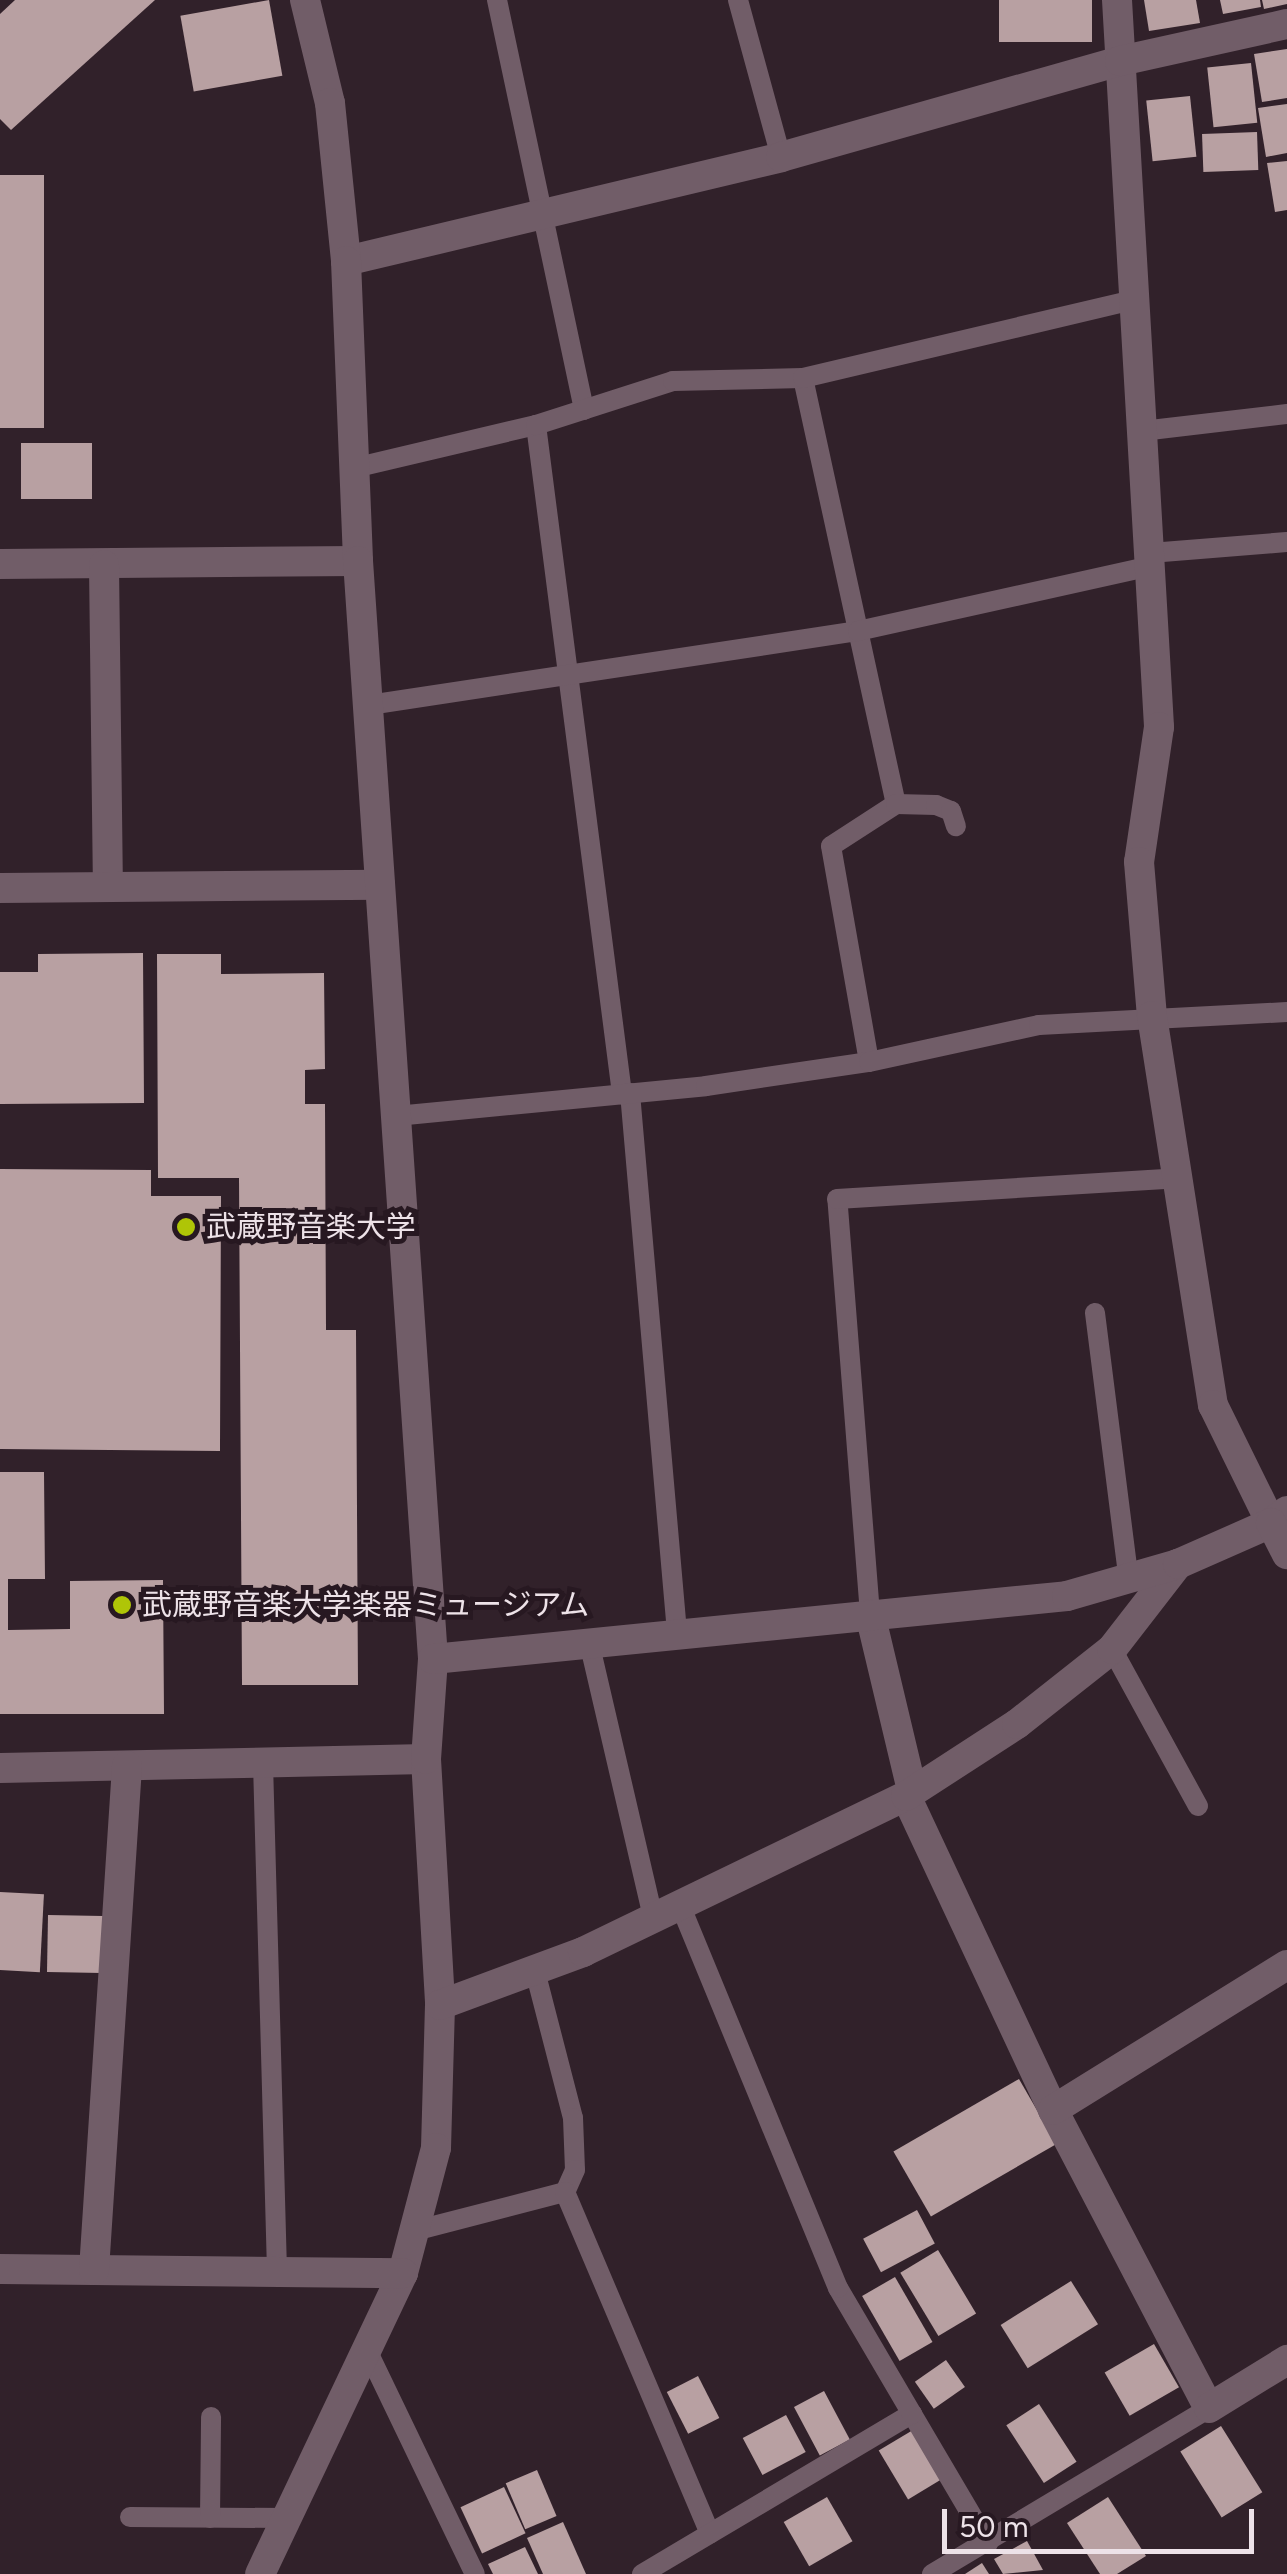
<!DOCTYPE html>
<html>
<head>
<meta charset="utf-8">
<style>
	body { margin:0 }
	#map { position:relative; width:1287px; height:2574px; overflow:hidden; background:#31212a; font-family:Figtree,"Noto Sans JP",sans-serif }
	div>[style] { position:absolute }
	.building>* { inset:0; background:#b8a0a2; transform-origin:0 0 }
	.lane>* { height:20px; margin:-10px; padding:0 10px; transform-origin:10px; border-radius:10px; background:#715d68 }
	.street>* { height:30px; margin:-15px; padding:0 15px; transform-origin:15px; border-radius:15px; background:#715d68 }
	.secondary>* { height:30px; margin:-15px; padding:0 15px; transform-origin:15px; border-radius:15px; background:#715d68 }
	.dots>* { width:28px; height:28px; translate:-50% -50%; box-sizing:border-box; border:5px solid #271821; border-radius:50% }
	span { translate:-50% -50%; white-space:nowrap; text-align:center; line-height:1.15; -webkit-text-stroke:10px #271821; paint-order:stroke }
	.poi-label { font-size:30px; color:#ede2e8 }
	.left { translate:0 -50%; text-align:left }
	.scale { position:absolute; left:942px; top:2509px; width:312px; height:45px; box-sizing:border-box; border:5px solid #ede2e8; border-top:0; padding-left:12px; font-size:30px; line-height:35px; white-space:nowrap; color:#ede2e8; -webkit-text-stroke:8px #271821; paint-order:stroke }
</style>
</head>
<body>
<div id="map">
	<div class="building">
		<div style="clip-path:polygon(15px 0,155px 0,11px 130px,0 119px,0 14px)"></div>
		<div style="left:269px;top:0;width:77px;height:90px;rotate:80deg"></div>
		<div style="left:999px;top:0;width:93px;height:42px"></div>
		<div style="clip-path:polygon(1144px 0,1196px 0,1200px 23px,1149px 31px)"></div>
		<div style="clip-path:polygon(1220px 0,1260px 0,1261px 7px,1223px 14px)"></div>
		<div style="clip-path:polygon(1262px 0,1287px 0,1287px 4px,1264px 9px)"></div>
		<div style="clip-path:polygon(1287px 49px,1287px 98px,1262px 102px,1254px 54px)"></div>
		<div style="left:1251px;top:63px;width:60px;height:44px;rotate:84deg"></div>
		<div style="left:1190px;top:96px;width:61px;height:44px;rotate:84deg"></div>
		<div style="clip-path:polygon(1287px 104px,1287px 153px,1266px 157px,1258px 108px)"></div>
		<div style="left:1257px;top:132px;width:38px;height:55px;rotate:88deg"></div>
		<div style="clip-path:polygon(1287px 161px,1287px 210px,1275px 212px,1267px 163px)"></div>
		<div style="left:0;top:175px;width:44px;height:253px"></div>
		<div style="left:92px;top:443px;width:56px;height:71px;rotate:90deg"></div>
		<div style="clip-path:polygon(143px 953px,144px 1103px,0 1104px,0 972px,38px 972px,38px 954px)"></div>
		<div style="clip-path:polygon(157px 954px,221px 954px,221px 974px,324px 973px,325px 1069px,305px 1070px,305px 1104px,325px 1104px,326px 1330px,356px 1330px,358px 1685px,242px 1685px,239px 1178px,158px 1178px)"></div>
		<div style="clip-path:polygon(0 1169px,151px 1170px,151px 1196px,221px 1196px,220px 1451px,0 1449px)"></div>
		<div style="clip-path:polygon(0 1472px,44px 1472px,45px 1579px,8px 1579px,8px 1630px,70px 1629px,70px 1581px,163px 1580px,164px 1714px,0 1714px)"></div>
		<div style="left:0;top:1892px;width:44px;height:78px;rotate:3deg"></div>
		<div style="left:48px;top:1915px;width:55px;height:57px;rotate:1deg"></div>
		<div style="left:1019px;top:2079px;width:75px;height:145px;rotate:60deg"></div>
		<div style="left:917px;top:2210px;width:38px;height:61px;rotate:62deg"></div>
		<div style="left:938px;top:2250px;width:74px;height:44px;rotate:59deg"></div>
		<div style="left:895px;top:2277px;width:75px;height:38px;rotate:60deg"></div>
		<div style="left:1071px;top:2281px;width:51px;height:83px;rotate:58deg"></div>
		<div style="left:1154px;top:2344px;width:50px;height:57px;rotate:60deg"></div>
		<div style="left:946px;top:2360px;width:33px;height:38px;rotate:55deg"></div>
		<div style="left:698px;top:2376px;width:47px;height:35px;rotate:63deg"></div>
		<div style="left:824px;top:2391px;width:55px;height:34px;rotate:62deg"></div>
		<div style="left:1039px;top:2404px;width:69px;height:39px;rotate:57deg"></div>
		<div style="left:786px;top:2415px;width:42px;height:49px;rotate:62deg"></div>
		<div style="left:1221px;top:2426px;width:78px;height:48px;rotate:58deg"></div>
		<div style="left:913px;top:2430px;width:57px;height:40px;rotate:59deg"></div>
		<div style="left:537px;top:2470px;width:50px;height:34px;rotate:67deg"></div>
		<div style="left:504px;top:2487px;width:51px;height:48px;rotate:65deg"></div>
		<div style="left:827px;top:2497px;width:51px;height:50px;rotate:60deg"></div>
		<div style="clip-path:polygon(1108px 2497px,1146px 2556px,1117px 2574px,1100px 2574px,1067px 2523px)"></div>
		<div style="clip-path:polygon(563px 2522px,586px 2574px,543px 2574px,527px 2538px)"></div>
		<div style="clip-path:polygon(1027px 2541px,1043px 2570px,1003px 2574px,994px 2559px)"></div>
		<div style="clip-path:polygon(525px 2547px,538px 2574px,493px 2574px,488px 2564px)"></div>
		<div style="clip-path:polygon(982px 2563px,989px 2574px,965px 2574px)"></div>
	</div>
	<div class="lane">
		<div style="left:497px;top:0;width:419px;rotate:78deg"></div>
		<div style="left:738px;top:0;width:163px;rotate:74.7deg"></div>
		<div style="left:803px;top:378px;width:436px;rotate:77.7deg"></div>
		<div style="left:896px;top:804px;width:77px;rotate:147.1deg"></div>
		<div style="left:831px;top:846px;width:219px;rotate:80deg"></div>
		<div style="left:536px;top:425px;width:675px;rotate:82.67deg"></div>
		<div style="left:1142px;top:431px;width:146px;rotate:-6.7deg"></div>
		<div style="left:354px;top:468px;width:187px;rotate:-13.3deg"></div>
		<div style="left:536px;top:425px;width:144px;rotate:-17.8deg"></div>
		<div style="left:673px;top:381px;width:130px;rotate:-1.3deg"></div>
		<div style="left:803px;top:378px;width:344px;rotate:-13.3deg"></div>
		<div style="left:1150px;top:553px;width:137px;rotate:-4.6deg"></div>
		<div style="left:369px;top:705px;width:495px;rotate:-8.6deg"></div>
		<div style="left:858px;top:631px;width:299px;rotate:-12.5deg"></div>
		<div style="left:896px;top:804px;width:40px;rotate:1.4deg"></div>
		<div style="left:936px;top:805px;width:16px;rotate:22deg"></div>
		<div style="left:951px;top:811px;width:16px;rotate:72deg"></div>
		<div style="left:630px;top:1093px;width:541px;rotate:85.02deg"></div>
		<div style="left:396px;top:1116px;width:311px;rotate:-5.5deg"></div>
		<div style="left:706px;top:1086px;width:165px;rotate:-8.4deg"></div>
		<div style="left:869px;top:1062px;width:174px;rotate:-12.3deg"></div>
		<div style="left:1039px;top:1025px;width:248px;rotate:-3deg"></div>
		<div style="left:1095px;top:1313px;width:271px;rotate:82.8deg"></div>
		<div style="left:870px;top:1614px;width:416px;rotate:-94.5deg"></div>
		<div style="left:837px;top:1199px;width:341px;rotate:-3.5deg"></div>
		<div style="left:589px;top:1642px;width:282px;rotate:76.9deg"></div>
		<div style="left:1112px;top:1649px;width:179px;rotate:61.3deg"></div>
		<div style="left:263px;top:1763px;width:509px;rotate:88.42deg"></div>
		<div style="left:535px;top:1971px;width:152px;rotate:75.5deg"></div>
		<div style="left:573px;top:2118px;width:52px;rotate:87.8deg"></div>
		<div style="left:575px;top:2170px;width:24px;rotate:114deg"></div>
		<div style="left:418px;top:2230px;width:152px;rotate:-14.5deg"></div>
		<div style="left:565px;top:2192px;width:371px;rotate:67deg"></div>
		<div style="left:368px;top:2352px;width:246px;rotate:64.3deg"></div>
		<div style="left:912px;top:2414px;width:150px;rotate:59.5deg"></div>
		<div style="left:130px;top:2517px;width:158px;rotate:0.4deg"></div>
		<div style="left:210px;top:2518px;width:101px;rotate:-89.4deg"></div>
		<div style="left:642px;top:2574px;width:314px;rotate:-30.7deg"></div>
		<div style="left:912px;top:2414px;width:146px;rotate:-120.4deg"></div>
		<div style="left:838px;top:2288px;width:414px;rotate:-112.4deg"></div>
		<div style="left:932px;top:2574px;width:323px;rotate:-30.9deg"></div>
	</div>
	<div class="street">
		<div style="left:1117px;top:0;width:728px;rotate:86.69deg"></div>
		<div style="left:1159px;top:727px;width:136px;rotate:98.4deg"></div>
		<div style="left:1139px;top:862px;width:155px;rotate:85.2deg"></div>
		<div style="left:1152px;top:1016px;width:394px;rotate:81.1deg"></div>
		<div style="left:1213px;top:1405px;width:131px;rotate:63.8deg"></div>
		<div style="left:1271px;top:1523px;width:20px;rotate:-37deg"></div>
		<div style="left:346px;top:261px;width:447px;rotate:-13.4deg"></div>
		<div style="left:781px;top:157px;width:352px;rotate:-15.8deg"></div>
		<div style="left:1120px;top:61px;width:171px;rotate:-12.5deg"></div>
		<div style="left:0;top:564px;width:358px;rotate:-0.5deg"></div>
		<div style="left:104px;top:565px;width:322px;rotate:89.3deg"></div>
		<div style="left:0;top:888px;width:380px;rotate:-0.5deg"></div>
		<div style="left:870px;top:1614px;width:181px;rotate:76.6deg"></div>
		<div style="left:0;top:1768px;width:426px;rotate:-1.2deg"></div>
		<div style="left:426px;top:1759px;width:246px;rotate:86.7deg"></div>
		<div style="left:440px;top:2005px;width:143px;rotate:91.6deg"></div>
		<div style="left:436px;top:2148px;width:129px;rotate:104.8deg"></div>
		<div style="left:403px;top:2273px;width:333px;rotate:115.4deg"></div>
		<div style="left:906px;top:1796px;width:347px;rotate:64.9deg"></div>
		<div style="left:1053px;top:2110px;width:336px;rotate:62.4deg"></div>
		<div style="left:1209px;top:2408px;width:92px;rotate:-31.6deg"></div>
		<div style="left:440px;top:2005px;width:153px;rotate:-20.3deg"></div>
		<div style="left:583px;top:1952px;width:359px;rotate:-25.8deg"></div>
		<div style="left:906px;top:1796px;width:132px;rotate:-33deg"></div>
		<div style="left:1017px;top:1724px;width:121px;rotate:-38.3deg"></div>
		<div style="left:1112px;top:1649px;width:108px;rotate:-52.2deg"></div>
		<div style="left:1053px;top:2110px;width:275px;rotate:-31.8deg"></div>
		<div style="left:0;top:2269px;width:403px;rotate:0.6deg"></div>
		<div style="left:94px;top:2270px;width:505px;rotate:-86.25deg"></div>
	</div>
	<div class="secondary">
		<div style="left:305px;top:0;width:106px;rotate:76.4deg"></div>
		<div style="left:330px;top:103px;width:159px;rotate:84.2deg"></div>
		<div style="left:346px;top:261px;width:300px;rotate:87.7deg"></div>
		<div style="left:358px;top:561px;width:1101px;rotate:86.09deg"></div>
		<div style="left:433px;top:1659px;width:100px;rotate:94deg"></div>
		<div style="left:433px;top:1659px;width:637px;rotate:-5.67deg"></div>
		<div style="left:1067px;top:1596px;width:116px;rotate:-16.1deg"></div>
		<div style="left:1178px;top:1564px;width:102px;rotate:-23.8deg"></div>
		<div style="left:1271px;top:1523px;width:35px;rotate:63deg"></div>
	</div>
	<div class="dots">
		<div style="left:186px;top:1227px;background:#afc507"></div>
		<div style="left:122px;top:1605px;background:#afc507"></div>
	</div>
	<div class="poi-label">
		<span class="left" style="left:206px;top:1227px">武蔵野音楽大学</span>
		<span class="left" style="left:142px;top:1605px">武蔵野音楽大学楽器ミュージアム</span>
	</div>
	<div class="scale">50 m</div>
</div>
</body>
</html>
